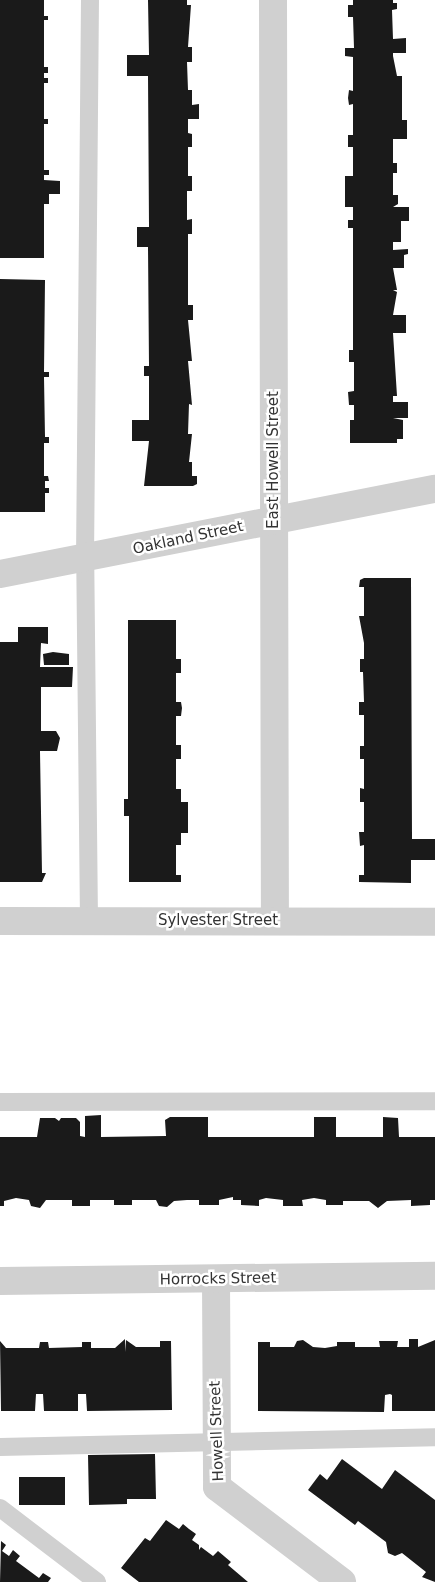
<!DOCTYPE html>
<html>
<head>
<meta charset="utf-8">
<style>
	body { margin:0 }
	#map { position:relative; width:435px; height:1582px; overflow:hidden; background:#fff; font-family:"DejaVu Sans",sans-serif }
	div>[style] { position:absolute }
	.building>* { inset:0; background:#1a1a1a; transform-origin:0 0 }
	.lane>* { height:18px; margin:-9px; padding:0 9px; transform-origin:9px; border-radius:9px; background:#d0d0d0 }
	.street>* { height:28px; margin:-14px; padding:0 14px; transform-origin:14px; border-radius:14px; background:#d0d0d0 }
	span { translate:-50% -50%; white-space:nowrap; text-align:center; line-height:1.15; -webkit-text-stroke:5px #fff; paint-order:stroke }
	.street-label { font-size:15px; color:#333 }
</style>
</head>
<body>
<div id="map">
	<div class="building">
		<div style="clip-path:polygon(0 0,44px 0,44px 16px,48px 16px,48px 20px,44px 20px,44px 67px,48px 67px,48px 73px,44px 73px,44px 78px,48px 78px,48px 83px,44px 83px,44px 119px,48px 119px,48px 124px,44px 124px,44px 170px,49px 170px,49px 175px,44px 175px,44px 180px,60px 181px,60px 194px,49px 194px,49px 204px,44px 204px,44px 258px,0 258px)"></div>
		<div style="clip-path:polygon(148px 0,187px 0,187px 5px,191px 5px,188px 47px,192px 47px,192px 62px,187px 62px,188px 90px,192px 90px,192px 105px,199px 104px,199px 119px,188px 119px,188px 133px,192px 134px,192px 147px,188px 147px,188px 176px,192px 176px,192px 191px,187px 191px,187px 220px,192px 219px,192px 234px,188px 234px,188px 305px,193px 305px,193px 320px,188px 320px,192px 361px,188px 361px,192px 405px,189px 404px,188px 434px,192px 434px,189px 462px,192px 462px,192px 476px,197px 476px,197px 484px,193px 486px,144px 486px,149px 441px,132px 441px,132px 420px,149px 420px,149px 376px,144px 376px,144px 366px,149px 366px,148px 247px,137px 247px,137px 227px,149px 227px,148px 76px,127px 76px,127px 55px,149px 55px)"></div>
		<div style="clip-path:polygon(353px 0,393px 0,393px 3px,397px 3px,397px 9px,392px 10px,393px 39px,406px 38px,406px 53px,393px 53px,393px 56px,397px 76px,402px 76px,402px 120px,407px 120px,407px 139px,393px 139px,393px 163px,397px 163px,397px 173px,393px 173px,393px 195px,398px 195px,398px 204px,393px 207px,409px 207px,409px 221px,401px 221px,401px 242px,393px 242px,393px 250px,408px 249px,408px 254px,404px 255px,404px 268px,393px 268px,397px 290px,393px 290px,397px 292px,393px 315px,406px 315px,406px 333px,393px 333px,397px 396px,393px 396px,393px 402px,408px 402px,408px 418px,393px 418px,403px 420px,403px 439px,397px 439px,397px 443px,350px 443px,350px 420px,354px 420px,354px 405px,349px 405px,348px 392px,354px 391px,354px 362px,349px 362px,349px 350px,353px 350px,353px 228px,348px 228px,348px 220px,353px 220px,353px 207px,345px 207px,345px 176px,353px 176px,353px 147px,348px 147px,348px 135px,353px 135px,353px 104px,349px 105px,348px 98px,349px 90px,353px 91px,353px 57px,345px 56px,345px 48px,354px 48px,353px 17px,348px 17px,348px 5px,353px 5px)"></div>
		<div style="clip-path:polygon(0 279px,45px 280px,44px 372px,49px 372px,49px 377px,44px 377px,45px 437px,49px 437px,49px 443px,44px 443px,44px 476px,48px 476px,49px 481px,45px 481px,45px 488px,49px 488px,49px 493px,45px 493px,45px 512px,0 512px)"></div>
		<div style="clip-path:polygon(364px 578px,411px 578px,412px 839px,435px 839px,435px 860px,411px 860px,411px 883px,359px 882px,359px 875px,364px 875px,364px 845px,360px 846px,359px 832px,364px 832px,364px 802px,360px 802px,360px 788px,364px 789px,364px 759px,360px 759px,360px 746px,364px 746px,364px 715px,359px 715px,359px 702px,364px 702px,363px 672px,360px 672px,360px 659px,364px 659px,364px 643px,359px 616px,364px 616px,364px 587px,359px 587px,360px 580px)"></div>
		<div style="clip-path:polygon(128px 620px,176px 620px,176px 659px,181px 659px,181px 673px,176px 673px,176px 702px,181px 702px,182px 708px,181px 716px,176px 716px,176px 745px,181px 745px,181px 759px,176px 759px,176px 789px,181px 789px,181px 802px,188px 802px,188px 833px,181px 833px,181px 845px,176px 845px,176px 875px,181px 875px,181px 882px,129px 882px,129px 816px,124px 816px,124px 799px,128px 799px)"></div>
		<div style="clip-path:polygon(18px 627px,48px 627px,48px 644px,41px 643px,40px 667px,73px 667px,72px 687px,41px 687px,41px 731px,56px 731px,60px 738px,57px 751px,40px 751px,42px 873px,46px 873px,42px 882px,0 882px,0 642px,18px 642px)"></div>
		<div style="clip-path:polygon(53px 652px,69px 654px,69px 665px,44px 665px,43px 654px)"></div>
		<div style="clip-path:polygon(101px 1115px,101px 1137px,166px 1136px,165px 1120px,170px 1117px,208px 1117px,208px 1137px,314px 1137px,314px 1117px,336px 1117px,336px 1137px,383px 1137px,383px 1117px,398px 1118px,399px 1137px,435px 1137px,435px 1200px,430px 1200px,430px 1205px,411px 1206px,411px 1200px,387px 1201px,378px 1208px,369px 1201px,343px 1201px,343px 1205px,326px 1205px,326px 1200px,314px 1198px,302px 1200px,303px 1206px,283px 1206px,283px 1200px,266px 1198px,259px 1200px,259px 1206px,241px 1205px,241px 1200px,233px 1200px,233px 1197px,219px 1200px,219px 1205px,199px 1205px,199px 1200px,187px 1200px,174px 1201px,167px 1207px,159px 1206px,156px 1200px,132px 1200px,132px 1205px,114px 1205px,114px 1200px,90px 1200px,90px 1206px,72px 1206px,72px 1200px,46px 1200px,40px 1208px,31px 1206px,29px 1200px,16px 1198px,4px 1201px,4px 1206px,0 1206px,0 1137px,37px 1137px,40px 1118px,55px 1118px,59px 1121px,61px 1118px,76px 1118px,80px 1122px,80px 1136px,85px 1137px,85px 1116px)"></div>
		<div style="clip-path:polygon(125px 1339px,125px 1352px,126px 1340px,136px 1347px,160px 1347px,160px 1341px,171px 1341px,172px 1410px,87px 1411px,86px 1394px,78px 1394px,78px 1411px,44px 1411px,43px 1394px,36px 1394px,35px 1411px,1px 1411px,0 1341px,6px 1348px,39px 1348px,40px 1342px,48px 1342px,49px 1348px,82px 1347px,82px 1342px,91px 1342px,91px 1348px,115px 1348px)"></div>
		<div style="clip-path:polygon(409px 1339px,418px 1339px,418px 1347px,435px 1340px,435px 1411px,392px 1411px,392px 1395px,390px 1394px,385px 1395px,384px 1412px,258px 1411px,258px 1342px,270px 1342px,270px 1347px,294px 1347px,297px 1341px,303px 1340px,313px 1347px,325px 1348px,337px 1346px,337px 1342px,355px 1342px,355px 1347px,380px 1347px,379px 1341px,398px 1341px,397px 1347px,409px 1347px)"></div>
		<div style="clip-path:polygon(155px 1454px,156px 1499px,127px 1499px,127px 1504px,89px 1505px,88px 1455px)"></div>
		<div style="clip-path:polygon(342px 1459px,382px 1489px,395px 1470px,435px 1500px,435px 1582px,422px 1577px,426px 1572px,402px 1553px,395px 1556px,388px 1553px,386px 1542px,358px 1521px,355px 1525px,308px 1490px,320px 1474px,327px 1480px)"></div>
		<div style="left:19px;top:1477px;width:46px;height:28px"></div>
		<div style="clip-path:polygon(166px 1520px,179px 1529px,183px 1524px,189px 1529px,196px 1534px,192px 1540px,199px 1545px,199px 1550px,201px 1547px,213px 1556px,218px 1551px,231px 1562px,228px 1565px,248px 1582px,139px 1582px,121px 1568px,145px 1538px,150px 1541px)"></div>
		<div style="clip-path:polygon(1px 1541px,6px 1545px,2px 1551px,9px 1556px,13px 1550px,20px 1556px,16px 1561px,39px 1578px,43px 1573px,51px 1578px,48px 1582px,0 1582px)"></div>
	</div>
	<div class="lane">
		<div style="left:89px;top:921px;width:361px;rotate:-90.6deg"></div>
		<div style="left:85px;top:560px;width:560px;rotate:-89.49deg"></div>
		<div style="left:0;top:1102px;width:435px;rotate:-0.1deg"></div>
		<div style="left:0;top:1447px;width:435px;rotate:-1.3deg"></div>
		<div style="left:0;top:1508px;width:122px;rotate:37.3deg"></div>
	</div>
	<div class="street">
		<div style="left:273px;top:0;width:921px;rotate:89.88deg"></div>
		<div style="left:0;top:574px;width:443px;rotate:-11.1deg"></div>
		<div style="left:0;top:921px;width:435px;rotate:0.1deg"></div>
		<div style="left:216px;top:1279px;width:208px;rotate:89.7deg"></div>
		<div style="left:217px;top:1487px;width:157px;rotate:37.2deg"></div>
		<div style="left:0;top:1281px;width:435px;rotate:-0.7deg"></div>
	</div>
	<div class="street-label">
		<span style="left:274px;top:460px;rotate:-90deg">East Howell Street</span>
		<span style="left:188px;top:538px;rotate:-12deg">Oakland Street</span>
		<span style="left:218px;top:921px">Sylvester Street</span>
		<span style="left:218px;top:1279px;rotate:-1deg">Horrocks Street</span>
		<span style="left:217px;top:1431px;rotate:-92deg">Howell Street</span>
	</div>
</div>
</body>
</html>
